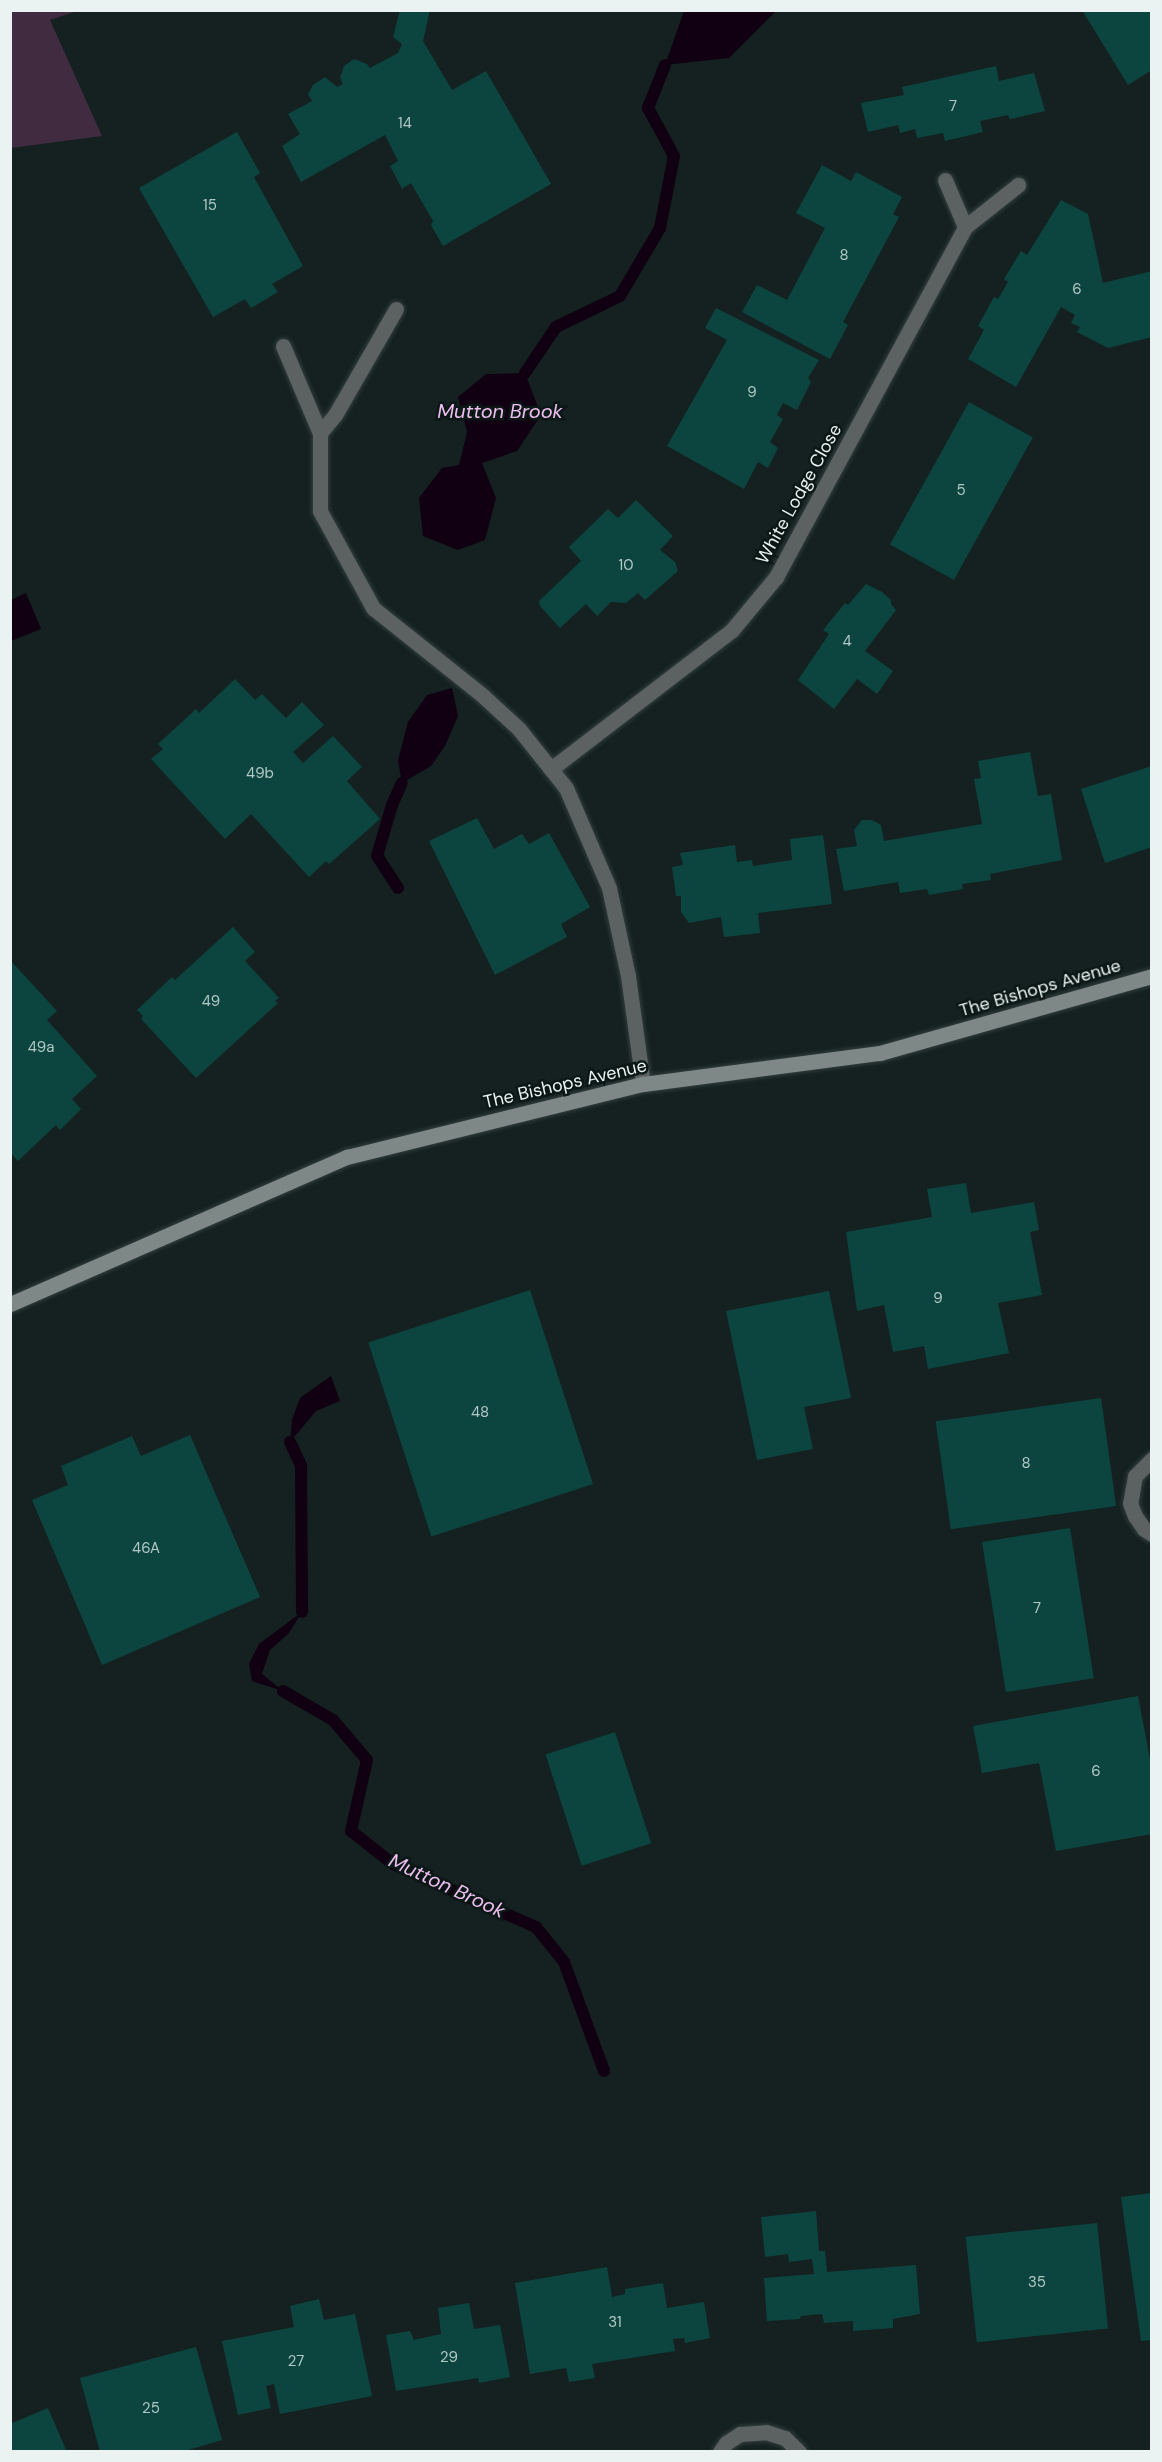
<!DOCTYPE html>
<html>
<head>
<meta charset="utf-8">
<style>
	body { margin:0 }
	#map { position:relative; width:1162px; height:2462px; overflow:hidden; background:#142120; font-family:"DM Sans",sans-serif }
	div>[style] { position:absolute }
	.green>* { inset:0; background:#402b40 }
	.water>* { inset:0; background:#100012 }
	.stream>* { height:12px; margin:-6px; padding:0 6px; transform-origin:6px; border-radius:6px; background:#100012 }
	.building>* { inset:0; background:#0c4540; transform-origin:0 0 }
	.roads { filter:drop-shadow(0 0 2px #323e3d) drop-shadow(0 0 2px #323e3d) }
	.lane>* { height:15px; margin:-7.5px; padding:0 7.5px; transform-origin:7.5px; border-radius:7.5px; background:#5b6261 }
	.street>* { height:15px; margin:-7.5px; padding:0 7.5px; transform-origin:7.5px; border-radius:7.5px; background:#5b6261 }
	.secondary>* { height:15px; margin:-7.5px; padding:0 7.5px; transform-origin:7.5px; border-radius:7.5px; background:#7e8887 }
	span { translate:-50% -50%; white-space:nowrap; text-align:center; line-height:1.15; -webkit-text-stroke:5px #0b1816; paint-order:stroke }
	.number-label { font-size:15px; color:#b2c8c5 }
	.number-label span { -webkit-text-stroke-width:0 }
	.street-label { font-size:18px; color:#eaf3f1 }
	.water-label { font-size:20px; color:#efbef0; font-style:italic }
	.frame { position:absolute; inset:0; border:12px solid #eaf3f1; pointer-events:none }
</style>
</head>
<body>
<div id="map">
	<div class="green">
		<div style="clip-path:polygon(10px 11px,77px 11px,50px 20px,102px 136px,11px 148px)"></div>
	</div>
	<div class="water">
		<div style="clip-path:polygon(684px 11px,684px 10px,776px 11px,729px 58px,665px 65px)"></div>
		<div style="clip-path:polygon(525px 373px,541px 415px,517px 451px,482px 463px,496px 498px,485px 540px,458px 550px,423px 536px,419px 498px,442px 468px,459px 465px,467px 432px,458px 397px,486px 374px)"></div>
		<div style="clip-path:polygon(26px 593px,41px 629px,11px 641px,11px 600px)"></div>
		<div style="clip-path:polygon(452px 688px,458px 716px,445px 746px,431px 766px,402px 783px,398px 760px,408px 722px,427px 695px)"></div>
		<div style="clip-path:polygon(331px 1376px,340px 1401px,316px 1411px,290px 1442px,292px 1420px,300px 1398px)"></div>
		<div style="clip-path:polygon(302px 1612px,289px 1633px,270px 1650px,262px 1674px,283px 1691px,252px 1681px,249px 1664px,259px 1644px)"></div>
	</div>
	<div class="stream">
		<div style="left:525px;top:373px;width:55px;rotate:-56deg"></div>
		<div style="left:556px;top:327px;width:71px;rotate:-25.8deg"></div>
		<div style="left:620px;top:296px;width:79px;rotate:-59.5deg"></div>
		<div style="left:660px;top:228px;width:73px;rotate:-79deg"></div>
		<div style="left:674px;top:156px;width:55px;rotate:-118.4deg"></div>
		<div style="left:648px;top:108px;width:46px;rotate:-68.4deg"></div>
		<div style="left:398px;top:888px;width:38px;rotate:-123deg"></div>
		<div style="left:377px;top:856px;width:53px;rotate:-73.6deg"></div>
		<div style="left:392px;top:805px;width:24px;rotate:-66deg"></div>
		<div style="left:290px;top:1442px;width:26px;rotate:65deg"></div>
		<div style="left:301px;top:1466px;width:146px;rotate:89.6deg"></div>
		<div style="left:283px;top:1691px;width:58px;rotate:30.1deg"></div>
		<div style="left:333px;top:1720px;width:52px;rotate:49.6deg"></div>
		<div style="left:367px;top:1760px;width:73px;rotate:102.7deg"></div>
		<div style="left:351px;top:1831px;width:53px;rotate:38.2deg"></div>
		<div style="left:393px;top:1864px;width:156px;rotate:23.8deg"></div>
		<div style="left:536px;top:1927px;width:45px;rotate:51.3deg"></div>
		<div style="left:564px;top:1962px;width:116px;rotate:69.8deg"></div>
	</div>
	<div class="building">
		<div style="clip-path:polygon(400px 10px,430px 10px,423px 41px,452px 90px,486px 71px,551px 184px,443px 246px,431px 225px,433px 221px,411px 183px,402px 189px,390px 166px,398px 161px,385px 135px,301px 182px,282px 146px,300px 134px,288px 114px,312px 101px,308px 94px,313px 85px,325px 77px,337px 87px,343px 84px,340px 78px,344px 66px,354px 59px,367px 64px,370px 68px,398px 53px,402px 44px,393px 37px)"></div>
		<div style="clip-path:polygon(1082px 10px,1152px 10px,1152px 70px,1128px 85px)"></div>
		<div style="clip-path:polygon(996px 66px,999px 81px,1034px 73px,1045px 111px,1010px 119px,1008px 115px,980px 121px,983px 132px,945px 141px,943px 133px,917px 138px,915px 129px,900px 133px,898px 125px,868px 132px,861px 103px,904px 95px,902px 87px)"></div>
		<div style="clip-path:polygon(237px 132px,260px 173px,254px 177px,303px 266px,272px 284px,278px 292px,251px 308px,245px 299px,213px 317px,139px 188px)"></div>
		<div style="clip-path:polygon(822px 165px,851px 181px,856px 172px,902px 197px,893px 214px,899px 217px,843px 322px,848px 325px,830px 359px,742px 312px,757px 285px,787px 300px,825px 228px,796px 213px)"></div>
		<div style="clip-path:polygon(1061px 200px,1088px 214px,1103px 283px,1152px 271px,1152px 337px,1108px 348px,1077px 332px,1080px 327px,1071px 323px,1075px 315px,1061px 307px,1016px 387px,968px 359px,984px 330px,978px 326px,994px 297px,998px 299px,1008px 282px,1004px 279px,1021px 251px,1027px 255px)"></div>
		<div style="clip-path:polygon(716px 308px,819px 360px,808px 378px,811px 382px,797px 410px,783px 403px,777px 415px,783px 419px,770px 442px,778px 448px,768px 468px,758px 462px,744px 489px,667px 446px,727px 340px,705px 328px)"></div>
		<div style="left:969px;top:402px;width:73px;height:163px;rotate:29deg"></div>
		<div style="clip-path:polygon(636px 500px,673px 536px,660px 550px,675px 562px,678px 571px,645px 600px,638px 593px,626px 603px,611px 602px,597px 616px,586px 604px,560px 628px,540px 606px,539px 601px,581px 561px,569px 547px,608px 509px,618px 518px)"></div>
		<div style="clip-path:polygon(866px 584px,882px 592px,891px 600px,891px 604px,896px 610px,865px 651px,893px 671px,877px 694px,857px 679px,834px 709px,798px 680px,829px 634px,823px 630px,845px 603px,848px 605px)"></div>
		<div style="clip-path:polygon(235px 679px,255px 700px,262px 694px,286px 718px,302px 702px,324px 725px,293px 752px,303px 763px,333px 736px,362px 767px,347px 781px,380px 819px,329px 864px,326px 861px,309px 877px,251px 814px,225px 839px,151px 759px,163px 749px,158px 744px,196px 709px,199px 713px)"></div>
		<div style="clip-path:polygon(1030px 752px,1038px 796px,1051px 794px,1062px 860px,990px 874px,991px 880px,962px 884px,963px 889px,929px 895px,927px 889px,900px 893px,898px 882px,844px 891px,836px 849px,857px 846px,854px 830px,862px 820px,872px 820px,881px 825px,884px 841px,982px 824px,974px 779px,981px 778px,978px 761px)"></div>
		<div style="clip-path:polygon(1152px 766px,1152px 847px,1105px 863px,1081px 789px)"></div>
		<div style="clip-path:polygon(477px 818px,494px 849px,522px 834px,529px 844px,549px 833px,590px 907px,561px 924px,567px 937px,495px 975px,429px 841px)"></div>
		<div style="clip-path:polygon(823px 835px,832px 904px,758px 913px,760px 933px,724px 937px,721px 917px,689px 923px,681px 912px,681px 896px,676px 896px,672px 867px,683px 865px,680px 853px,735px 845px,737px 862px,752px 860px,753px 866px,792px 860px,790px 839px)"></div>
		<div style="clip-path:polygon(233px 927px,255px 952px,245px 961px,279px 998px,275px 1001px,278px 1003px,196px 1078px,141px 1019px,143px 1016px,137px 1010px,172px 977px,175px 980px)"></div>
		<div style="clip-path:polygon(10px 960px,57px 1011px,47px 1020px,97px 1076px,72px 1099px,81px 1109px,60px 1130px,56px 1125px,18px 1161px,10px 1152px)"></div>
		<div style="clip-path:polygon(966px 1183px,971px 1213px,1034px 1202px,1039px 1230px,1030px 1232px,1042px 1295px,998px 1303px,1009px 1353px,928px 1369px,924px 1346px,893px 1352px,884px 1305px,857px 1311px,846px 1232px,932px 1217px,927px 1189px)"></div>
		<div style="left:530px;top:1290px;width:204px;height:170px;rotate:72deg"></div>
		<div style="clip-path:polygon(829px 1291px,851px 1398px,804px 1407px,813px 1449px,757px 1460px,726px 1311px)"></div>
		<div style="left:1101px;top:1398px;width:109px;height:167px;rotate:82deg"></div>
		<div style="clip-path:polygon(190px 1435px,260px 1597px,102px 1665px,32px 1500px,68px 1485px,61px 1466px,132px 1436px,141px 1456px)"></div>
		<div style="left:1070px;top:1528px;width:152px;height:89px;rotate:81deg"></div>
		<div style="clip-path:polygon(1138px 1696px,1152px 1770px,1152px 1834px,1056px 1851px,1039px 1763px,982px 1773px,973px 1726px)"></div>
		<div style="left:615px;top:1732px;width:117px;height:73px;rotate:72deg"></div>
		<div style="clip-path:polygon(1152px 2193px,1152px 2340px,1141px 2341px,1121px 2197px)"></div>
		<div style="clip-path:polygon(816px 2211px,819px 2251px,825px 2251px,827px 2272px,916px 2265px,920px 2314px,893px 2319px,893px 2328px,853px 2331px,853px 2321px,824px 2323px,822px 2314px,801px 2316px,800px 2319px,767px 2321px,764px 2278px,814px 2274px,812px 2259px,789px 2262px,788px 2254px,765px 2257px,761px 2217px)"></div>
		<div style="left:1097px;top:2223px;width:106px;height:132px;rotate:84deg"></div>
		<div style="clip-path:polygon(607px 2267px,612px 2297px,625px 2294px,625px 2289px,663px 2283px,667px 2308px,704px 2302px,710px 2338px,685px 2343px,684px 2338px,673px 2339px,675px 2351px,592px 2364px,595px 2378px,569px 2382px,566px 2368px,530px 2374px,515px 2283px)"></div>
		<div style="clip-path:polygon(319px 2299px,324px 2320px,355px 2314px,372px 2396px,280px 2414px,274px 2384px,266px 2386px,271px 2408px,238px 2415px,222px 2341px,294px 2327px,290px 2306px)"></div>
		<div style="clip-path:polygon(469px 2303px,474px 2329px,500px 2325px,510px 2377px,479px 2383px,478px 2378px,396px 2391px,386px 2335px,410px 2331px,414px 2340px,441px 2334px,438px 2308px)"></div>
		<div style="clip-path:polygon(196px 2347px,222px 2440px,181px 2452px,100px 2452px,80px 2378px)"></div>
		<div style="clip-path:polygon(48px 2408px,67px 2452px,10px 2452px,10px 2424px)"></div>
	</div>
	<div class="roads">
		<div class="lane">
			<div style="left:283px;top:346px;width:95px;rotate:67deg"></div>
		</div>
		<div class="street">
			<div style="left:945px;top:180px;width:51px;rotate:66.9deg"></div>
			<div style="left:396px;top:309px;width:122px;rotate:119.9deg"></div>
			<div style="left:335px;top:415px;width:23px;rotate:130deg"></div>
			<div style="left:320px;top:433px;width:78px;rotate:90deg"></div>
			<div style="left:320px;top:511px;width:111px;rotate:61.3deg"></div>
			<div style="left:373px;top:608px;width:139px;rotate:38.6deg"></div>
			<div style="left:482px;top:695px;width:50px;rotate:42.6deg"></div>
			<div style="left:519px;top:729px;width:75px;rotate:51.5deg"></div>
			<div style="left:566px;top:788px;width:109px;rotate:66.7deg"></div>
			<div style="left:609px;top:888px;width:90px;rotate:77.8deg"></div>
			<div style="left:628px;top:976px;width:109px;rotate:82.1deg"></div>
			<div style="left:551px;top:769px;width:228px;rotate:-37.5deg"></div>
			<div style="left:732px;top:630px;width:69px;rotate:-50.3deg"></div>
			<div style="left:776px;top:577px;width:398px;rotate:-61.6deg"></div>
			<div style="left:965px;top:227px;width:68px;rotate:-38.4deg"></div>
			<div style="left:1152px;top:1459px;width:24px;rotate:135deg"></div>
			<div style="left:1135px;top:1476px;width:27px;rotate:100deg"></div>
			<div style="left:1130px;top:1503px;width:14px;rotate:69deg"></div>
			<div style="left:1135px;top:1516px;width:16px;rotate:55deg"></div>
			<div style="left:1144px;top:1529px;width:9px;rotate:32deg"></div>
			<div style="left:720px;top:2452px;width:11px;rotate:-56deg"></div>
			<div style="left:726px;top:2443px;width:17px;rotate:-33deg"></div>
			<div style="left:740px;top:2434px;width:26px;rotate:-4deg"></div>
			<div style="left:766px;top:2432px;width:20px;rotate:18deg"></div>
			<div style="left:785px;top:2438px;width:20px;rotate:45deg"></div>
		</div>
		<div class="secondary">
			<div style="left:10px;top:1304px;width:368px;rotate:-23.6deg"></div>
			<div style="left:347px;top:1157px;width:305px;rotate:-13.9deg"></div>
			<div style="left:643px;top:1084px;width:239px;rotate:-7.5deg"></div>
			<div style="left:880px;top:1053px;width:283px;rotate:-15.8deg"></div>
		</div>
	</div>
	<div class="number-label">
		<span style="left:953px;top:107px">7</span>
		<span style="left:405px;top:124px">14</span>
		<span style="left:210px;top:206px">15</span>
		<span style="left:844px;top:256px">8</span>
		<span style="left:1077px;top:290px">6</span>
		<span style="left:752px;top:393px">9</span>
		<span style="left:961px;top:491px">5</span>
		<span style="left:626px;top:566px">10</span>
		<span style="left:847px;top:642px">4</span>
		<span style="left:260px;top:774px">49b</span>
		<span style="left:211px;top:1002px">49</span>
		<span style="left:41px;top:1048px">49a</span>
		<span style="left:938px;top:1299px">9</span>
		<span style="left:480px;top:1413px">48</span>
		<span style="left:1026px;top:1464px">8</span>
		<span style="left:146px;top:1549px">46A</span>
		<span style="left:1037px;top:1609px">7</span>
		<span style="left:1096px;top:1772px">6</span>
		<span style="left:1037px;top:2283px">35</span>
		<span style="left:615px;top:2323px">31</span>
		<span style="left:449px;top:2358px">29</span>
		<span style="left:296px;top:2362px">27</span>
		<span style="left:151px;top:2409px">25</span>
	</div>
	<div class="street-label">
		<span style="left:799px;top:494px;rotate:-61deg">White Lodge Close</span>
		<span style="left:1040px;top:988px;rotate:-16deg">The Bishops Avenue</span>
		<span style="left:565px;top:1084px;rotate:-13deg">The Bishops Avenue</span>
	</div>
	<div class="water-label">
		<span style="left:500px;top:411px">Mutton Brook</span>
		<span style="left:447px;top:1886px;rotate:25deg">Mutton Brook</span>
	</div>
	<div class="frame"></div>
</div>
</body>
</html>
